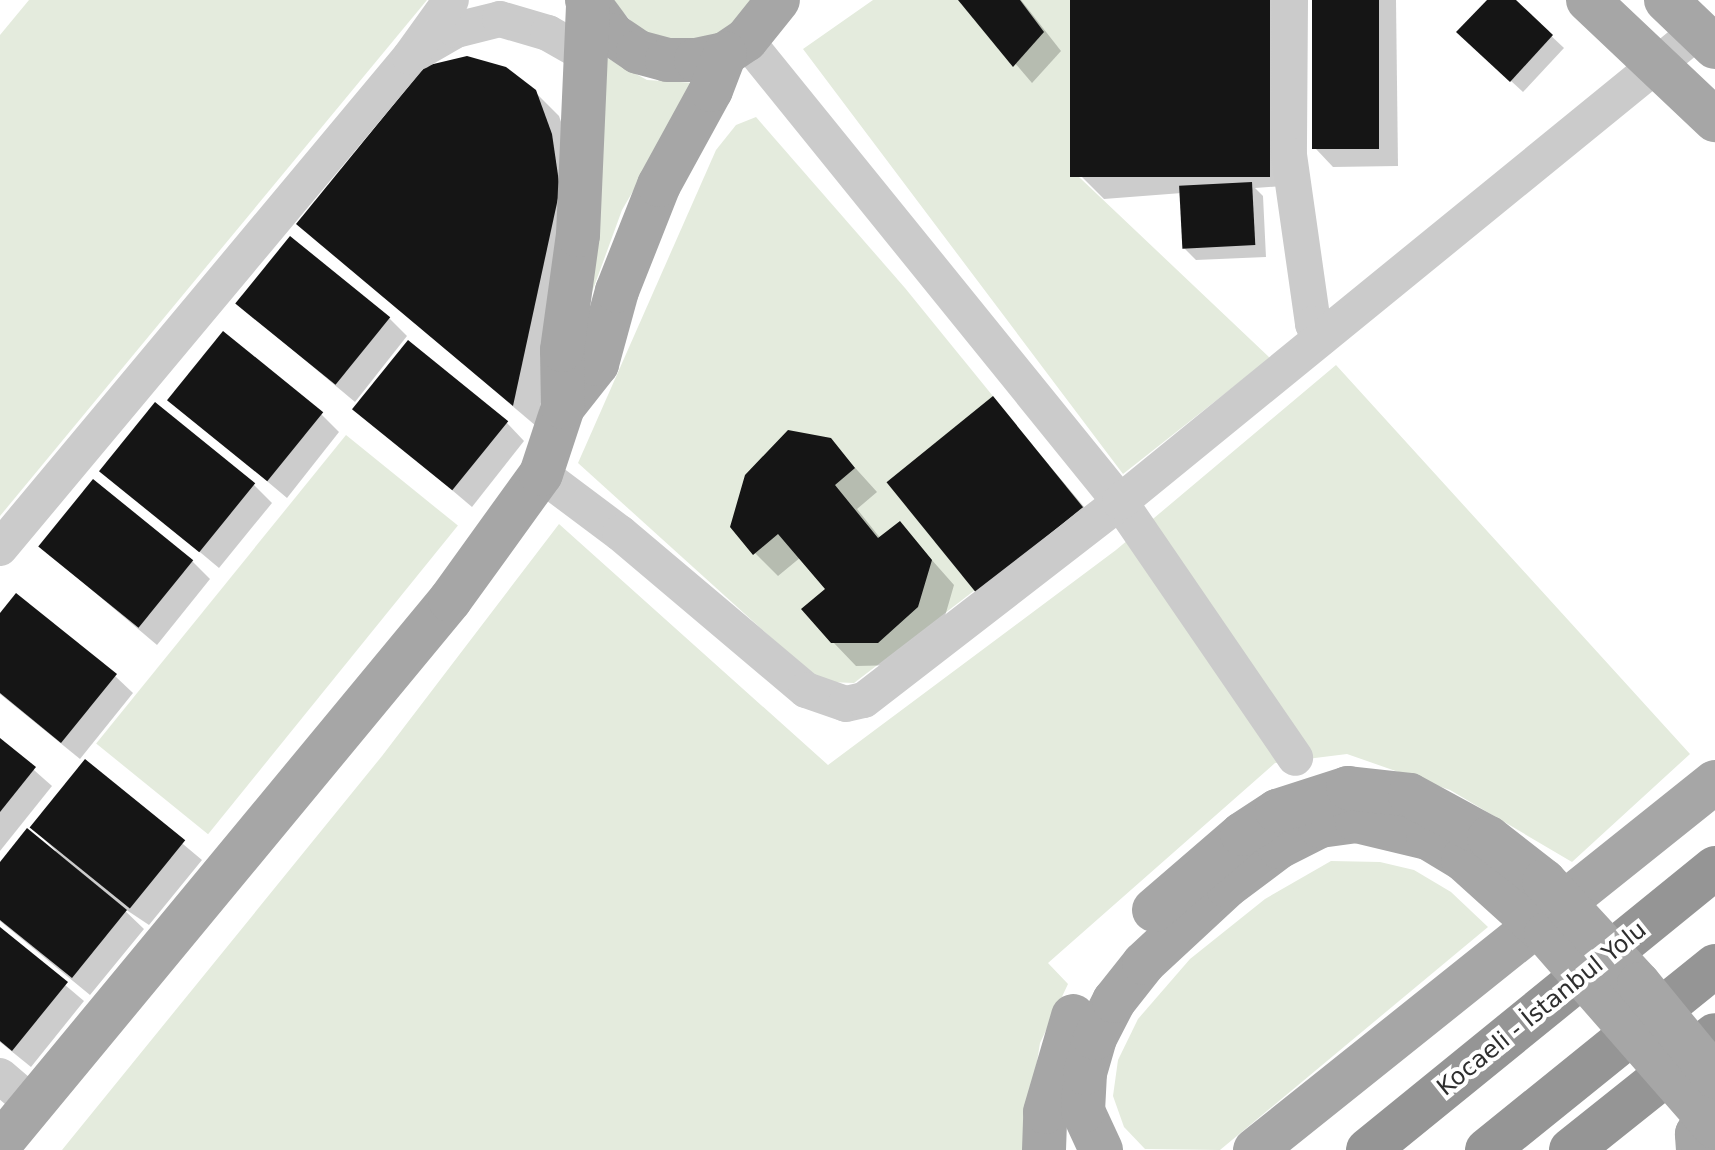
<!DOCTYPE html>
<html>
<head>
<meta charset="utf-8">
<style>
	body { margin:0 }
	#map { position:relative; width:1715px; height:1150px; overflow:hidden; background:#fff; font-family:"DejaVu Sans",sans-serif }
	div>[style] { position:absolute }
	.green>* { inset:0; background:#e4ebdd; transform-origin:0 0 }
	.shadow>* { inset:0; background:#0003 }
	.building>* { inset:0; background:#151515; transform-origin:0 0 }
	.minor>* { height:36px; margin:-18px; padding:0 18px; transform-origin:18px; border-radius:18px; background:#cbcbcb }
	.major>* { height:44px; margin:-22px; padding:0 22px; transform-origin:22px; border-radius:22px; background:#a6a6a6 }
	.highway>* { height:44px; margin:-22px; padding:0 22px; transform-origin:22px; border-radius:22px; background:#959595 }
	.major-bridge>* { height:44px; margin:-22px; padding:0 22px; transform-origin:22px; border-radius:22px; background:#a6a6a6 }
	span { translate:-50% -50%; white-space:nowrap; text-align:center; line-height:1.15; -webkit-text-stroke:8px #fff; paint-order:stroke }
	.street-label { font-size:24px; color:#2e2e2e }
</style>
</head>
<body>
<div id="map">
	<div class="green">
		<div style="clip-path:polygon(29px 0,427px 0,0 516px,0 35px)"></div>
		<div style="clip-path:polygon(612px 0,758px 0,720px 35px,667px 42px,641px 32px)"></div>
		<div style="clip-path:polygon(873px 0,1070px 0,1079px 177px,1270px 358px,1123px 474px,803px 49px)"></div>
		<div style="clip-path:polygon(598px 53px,647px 80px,696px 83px,622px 210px,591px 295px)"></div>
		<div style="clip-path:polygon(756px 117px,905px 288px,1083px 507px,854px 683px,829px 682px,809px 672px,578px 463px,716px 150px,736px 125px)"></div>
		<div style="clip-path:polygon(1336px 365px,1690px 754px,1572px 862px,1450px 790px,1347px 754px,1275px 763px,1048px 963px,1068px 984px,1040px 1043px,1023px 1150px,62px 1150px,382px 756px,559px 524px,828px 765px,1116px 550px)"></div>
		<div style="left:346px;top:435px;width:144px;height:397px;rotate:39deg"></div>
		<div style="clip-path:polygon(1331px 861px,1380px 862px,1414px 870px,1451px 892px,1488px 927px,1220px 1150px,1145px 1149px,1124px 1127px,1113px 1096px,1118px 1060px,1138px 1019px,1190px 959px,1265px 899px)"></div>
	</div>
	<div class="shadow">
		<div style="clip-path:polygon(961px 0,1021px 0,1061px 51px,1032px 83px)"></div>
		<div style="clip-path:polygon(1072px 0,1292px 0,1296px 185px,1255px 188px,1263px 196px,1266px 257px,1196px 260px,1184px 248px,1182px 193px,1104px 199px,1081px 176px)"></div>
		<div style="clip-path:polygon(1314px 0,1396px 0,1398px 166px,1333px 167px,1316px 149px)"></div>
		<div style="clip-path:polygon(1489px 0,1513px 0,1564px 48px,1523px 92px,1471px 44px)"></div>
		<div style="clip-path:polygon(535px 92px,559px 116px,574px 159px,582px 213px,536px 426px,299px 224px)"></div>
		<div style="clip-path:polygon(238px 304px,389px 318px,407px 336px,355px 402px)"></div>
		<div style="clip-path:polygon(993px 398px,1100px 526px,993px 608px,975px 590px)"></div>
		<div style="clip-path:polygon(170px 400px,321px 414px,339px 432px,287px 498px)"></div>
		<div style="clip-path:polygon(355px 408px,507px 423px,524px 441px,472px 507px)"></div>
		<div style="clip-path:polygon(830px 440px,877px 492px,857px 509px,881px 539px,900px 524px,954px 585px,941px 630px,902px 665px,856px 666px,833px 642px,827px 589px,801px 557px,778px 576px,755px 553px)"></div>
		<div style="clip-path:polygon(102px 470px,254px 485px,272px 503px,219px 568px)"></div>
		<div style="clip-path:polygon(41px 547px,192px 561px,210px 579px,157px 645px)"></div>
		<div style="clip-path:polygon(0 616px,115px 676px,133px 693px,80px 759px,0 694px)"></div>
		<div style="clip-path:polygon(0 740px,52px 786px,0 851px)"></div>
		<div style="clip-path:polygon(85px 762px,202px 860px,149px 925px,119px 905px,144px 929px,90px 995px,0 921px,0 865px,56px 851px,33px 828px)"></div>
		<div style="clip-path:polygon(0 930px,84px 1001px,31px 1067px,0 1042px)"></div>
	</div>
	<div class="building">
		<div style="clip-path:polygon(958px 0,1020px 0,1044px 32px,1013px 67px)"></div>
		<div style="left:1070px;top:0;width:200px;height:177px"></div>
		<div style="left:1312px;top:0;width:67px;height:149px"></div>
		<div style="clip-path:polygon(1487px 0,1516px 0,1553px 35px,1510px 82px,1456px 32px)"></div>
		<div style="clip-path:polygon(467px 56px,506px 67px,536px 90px,552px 134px,560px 189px,513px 406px,296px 224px,425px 66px)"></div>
		<div style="left:1252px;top:182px;width:63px;height:73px;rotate:87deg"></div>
		<div style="left:290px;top:236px;width:129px;height:87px;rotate:39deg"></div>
		<div style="left:223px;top:331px;width:129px;height:89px;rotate:39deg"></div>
		<div style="left:408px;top:340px;width:129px;height:89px;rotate:39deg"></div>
		<div style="left:993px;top:396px;width:143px;height:137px;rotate:51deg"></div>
		<div style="left:155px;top:402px;width:129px;height:89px;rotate:39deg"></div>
		<div style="clip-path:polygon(788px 430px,831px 438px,855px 468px,835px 485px,878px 538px,900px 521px,932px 560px,918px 607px,878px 643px,831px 643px,801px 609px,825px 589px,778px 534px,753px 555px,730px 527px,745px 475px)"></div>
		<div style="left:93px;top:479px;width:129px;height:87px;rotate:39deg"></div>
		<div style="clip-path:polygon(16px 593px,117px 674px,61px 743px,0 693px,0 613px)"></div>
		<div style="clip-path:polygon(0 738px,36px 767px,0 812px)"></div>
		<div style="left:85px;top:759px;width:129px;height:88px;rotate:39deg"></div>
		<div style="clip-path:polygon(27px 828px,127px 910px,72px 978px,0 920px,0 862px)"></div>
		<div style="clip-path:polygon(0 927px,68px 982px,12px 1051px,0 1041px)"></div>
	</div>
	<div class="minor">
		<div style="left:1290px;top:0;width:155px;rotate:90.4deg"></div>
		<div style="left:1289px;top:155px;width:171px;rotate:81.9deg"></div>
		<div style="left:1313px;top:324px;width:16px;rotate:60deg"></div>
		<div style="left:746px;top:40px;width:594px;rotate:51.01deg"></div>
		<div style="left:1120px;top:502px;width:310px;rotate:55.6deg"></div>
		<div style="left:418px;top:52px;width:44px;rotate:-30.1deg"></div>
		<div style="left:456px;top:30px;width:45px;rotate:-14deg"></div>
		<div style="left:500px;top:19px;width:50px;rotate:16.3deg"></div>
		<div style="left:548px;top:33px;width:43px;rotate:29.6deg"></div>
		<div style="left:541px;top:474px;width:99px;rotate:36.8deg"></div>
		<div style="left:620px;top:533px;width:243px;rotate:40.2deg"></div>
		<div style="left:806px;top:690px;width:42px;rotate:19.3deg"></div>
		<div style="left:846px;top:704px;width:18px;rotate:-13deg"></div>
		<div style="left:864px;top:700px;width:324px;rotate:-37.7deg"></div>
		<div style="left:1120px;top:502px;width:746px;rotate:-39.18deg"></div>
		<div style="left:0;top:548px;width:640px;rotate:-50.14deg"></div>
		<div style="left:410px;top:57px;width:70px;rotate:-54.3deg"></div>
		<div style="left:0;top:1076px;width:45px;rotate:40.5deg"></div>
	</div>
	<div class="major">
		<div style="left:587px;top:0;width:44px;rotate:53.4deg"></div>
		<div style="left:613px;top:35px;width:30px;rotate:34deg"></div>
		<div style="left:638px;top:52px;width:30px;rotate:15deg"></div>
		<div style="left:667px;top:60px;width:29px"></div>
		<div style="left:696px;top:60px;width:30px;rotate:-12deg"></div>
		<div style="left:725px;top:54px;width:25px;rotate:-34deg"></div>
		<div style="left:746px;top:40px;width:51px;rotate:-51.3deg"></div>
		<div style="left:1588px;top:0;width:175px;rotate:43.4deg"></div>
		<div style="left:1666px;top:0;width:68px;rotate:43.8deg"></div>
		<div style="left:563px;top:407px;width:55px;rotate:-51.7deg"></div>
		<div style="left:597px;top:364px;width:76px;rotate:-74.7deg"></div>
		<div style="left:617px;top:291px;width:114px;rotate:-68.4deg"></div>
		<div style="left:659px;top:185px;width:108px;rotate:-61.3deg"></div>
		<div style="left:711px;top:90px;width:39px;rotate:-69deg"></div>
		<div style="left:0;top:1144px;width:706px;rotate:-50.4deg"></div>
		<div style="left:450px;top:600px;width:155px;rotate:-54.2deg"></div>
		<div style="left:541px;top:474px;width:71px;rotate:-71.8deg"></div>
		<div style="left:563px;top:407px;width:57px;rotate:-91deg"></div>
		<div style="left:562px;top:350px;width:116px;rotate:-82.1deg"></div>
		<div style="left:578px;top:235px;width:233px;rotate:-87.5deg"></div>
		<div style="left:1044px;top:1150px;width:38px;rotate:-88deg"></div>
		<div style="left:1045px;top:1112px;width:100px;rotate:-73.7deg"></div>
		<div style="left:1101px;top:1150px;width:43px;rotate:-114.8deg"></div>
		<div style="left:1083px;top:1111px;width:38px;rotate:-87deg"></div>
		<div style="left:1085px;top:1073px;width:36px;rotate:-74deg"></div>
		<div style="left:1095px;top:1038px;width:42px;rotate:-62.8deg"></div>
		<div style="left:1114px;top:1001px;width:48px;rotate:-51.7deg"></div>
		<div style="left:1144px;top:963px;width:113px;rotate:-42.9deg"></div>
		<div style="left:1255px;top:1150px;width:589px;rotate:-38.66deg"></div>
		<div style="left:1698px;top:1150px;width:16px;rotate:-94deg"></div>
		<div style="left:1697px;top:1134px;width:37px;rotate:-61deg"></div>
	</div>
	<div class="highway">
		<div style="left:1368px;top:1150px;width:447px;rotate:-39.1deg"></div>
		<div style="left:1487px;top:1150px;width:293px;rotate:-38.9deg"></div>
		<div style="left:1571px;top:1150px;width:184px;rotate:-38.6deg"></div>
	</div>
	<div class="major-bridge">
		<div style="left:1227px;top:886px;width:65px;rotate:-36.9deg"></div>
		<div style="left:1279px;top:847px;width:46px;rotate:-27.1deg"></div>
		<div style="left:1320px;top:826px;width:37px;rotate:-8deg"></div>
		<div style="left:1357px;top:821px;width:73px;rotate:13.5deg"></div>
		<div style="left:1428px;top:838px;width:41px;rotate:31deg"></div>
		<div style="left:1463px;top:859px;width:112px;rotate:42.1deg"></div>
		<div style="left:1546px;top:934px;width:257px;rotate:48.8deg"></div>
		<div style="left:1154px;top:910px;width:116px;rotate:-40.8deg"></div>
		<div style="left:1242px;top:834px;width:42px;rotate:-33.3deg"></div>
		<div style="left:1277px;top:811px;width:75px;rotate:-17.9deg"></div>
		<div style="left:1348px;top:788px;width:62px;rotate:6.4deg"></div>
		<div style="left:1410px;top:795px;width:90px;rotate:28.6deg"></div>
		<div style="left:1489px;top:838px;width:70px;rotate:38deg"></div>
		<div style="left:1544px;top:881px;width:140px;rotate:47.3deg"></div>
		<div style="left:1639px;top:984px;width:120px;rotate:50.7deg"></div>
	</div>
	<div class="street-label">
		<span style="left:1542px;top:1009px;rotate:-39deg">Kocaeli - İstanbul Yolu</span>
	</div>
</div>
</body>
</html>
